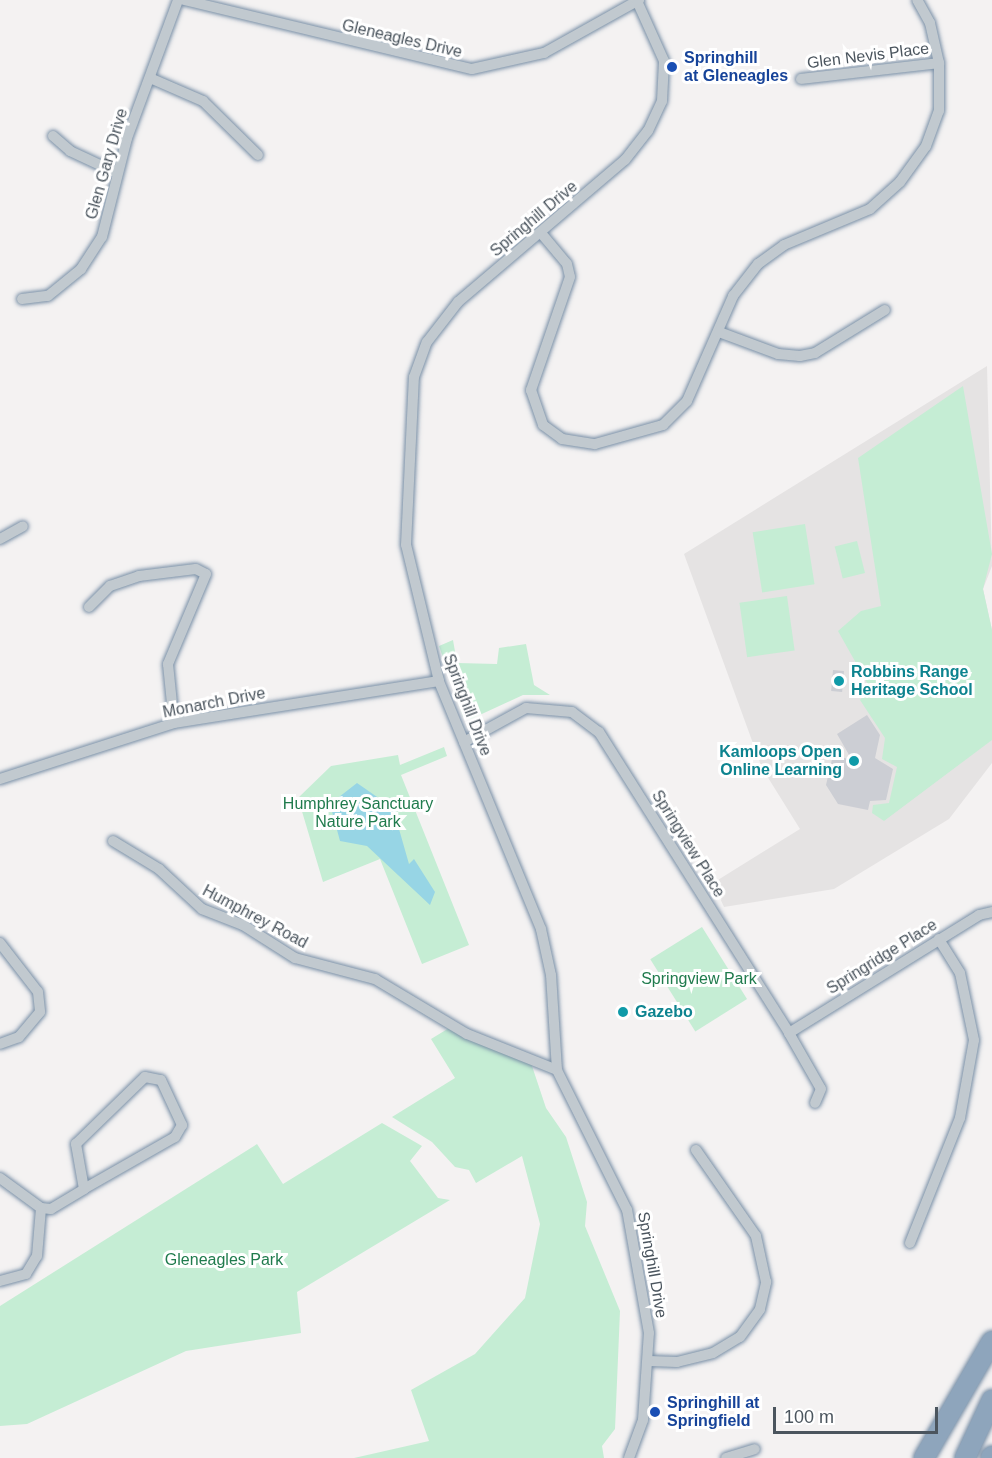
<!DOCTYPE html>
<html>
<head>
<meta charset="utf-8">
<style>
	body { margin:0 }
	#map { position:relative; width:992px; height:1458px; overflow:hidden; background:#f4f2f2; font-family:Helvetica,sans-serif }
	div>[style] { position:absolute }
	.education>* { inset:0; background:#e5e3e3 }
	.green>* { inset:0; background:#c5edd4; transform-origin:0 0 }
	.water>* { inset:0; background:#97d5e5 }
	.building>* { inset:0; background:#ccced4; transform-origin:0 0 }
	.roads { filter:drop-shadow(0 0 2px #7a90a7) drop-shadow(0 0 2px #7a90a7) }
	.minor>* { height:10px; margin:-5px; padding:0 5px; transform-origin:5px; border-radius:5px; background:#c1c9cf }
	.motorway>* { height:20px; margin:-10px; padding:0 10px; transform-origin:10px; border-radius:10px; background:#8ea5bc }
	.dots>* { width:16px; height:16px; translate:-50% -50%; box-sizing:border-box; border:3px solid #fff; border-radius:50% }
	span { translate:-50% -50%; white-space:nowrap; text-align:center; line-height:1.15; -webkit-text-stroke:6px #fff; paint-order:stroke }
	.street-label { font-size:16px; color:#4b555e }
	.transit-label { font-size:16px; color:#164399; font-weight:700 }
	.left { translate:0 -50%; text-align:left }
	.culture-label { font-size:16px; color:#0d838f; font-weight:700 }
	.right { translate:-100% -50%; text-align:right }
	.park-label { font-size:16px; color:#207b4d }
	.scale { position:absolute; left:773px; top:1407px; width:165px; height:27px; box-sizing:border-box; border:3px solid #4b555e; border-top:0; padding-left:8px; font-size:18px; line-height:21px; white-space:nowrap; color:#4b555e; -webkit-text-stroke:4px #fff; paint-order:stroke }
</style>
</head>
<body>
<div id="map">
	<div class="education">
		<div style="clip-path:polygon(987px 366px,992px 566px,983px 589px,992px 630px,992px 763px,949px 819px,834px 889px,724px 907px,713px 883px,800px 829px,762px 768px,684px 554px)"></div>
	</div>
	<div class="green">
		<div style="clip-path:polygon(963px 386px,992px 554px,983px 589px,992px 630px,992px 740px,884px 821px,872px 813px,873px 805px,889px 803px,897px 767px,882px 759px,885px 738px,860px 700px,870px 688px,838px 631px,861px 611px,881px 606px,858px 458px)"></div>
		<div style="left:805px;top:524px;width:61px;height:53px;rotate:81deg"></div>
		<div style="left:857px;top:541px;width:33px;height:23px;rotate:76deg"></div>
		<div style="left:787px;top:596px;width:55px;height:48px;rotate:82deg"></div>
		<div style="clip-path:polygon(453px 640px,457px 663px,497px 664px,499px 648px,526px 644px,534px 685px,550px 695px,523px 695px,471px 719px,463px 717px,439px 646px)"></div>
		<div style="clip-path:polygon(444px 747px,447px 756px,401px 775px,469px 945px,422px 964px,380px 859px,323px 882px,298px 798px,331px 766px,398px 755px,400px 765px)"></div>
		<div style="left:702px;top:927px;width:85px;height:61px;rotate:58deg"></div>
		<div style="clip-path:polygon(454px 1025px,530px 1060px,546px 1108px,566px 1137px,587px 1202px,585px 1226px,620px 1311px,615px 1429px,602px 1446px,604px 1458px,354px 1458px,429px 1441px,411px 1390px,475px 1354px,525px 1298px,540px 1224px,522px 1156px,476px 1183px,469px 1170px,455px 1167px,432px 1142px,392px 1117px,455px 1078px,431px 1039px)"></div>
		<div style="clip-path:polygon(382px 1123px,422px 1146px,410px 1161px,438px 1198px,450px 1200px,297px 1292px,301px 1333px,186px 1351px,27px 1424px,0 1426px,0 1306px,257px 1144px,283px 1184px)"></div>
	</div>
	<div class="water">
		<div style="clip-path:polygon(357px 783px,393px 808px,409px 864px,414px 859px,435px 892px,430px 905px,367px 846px,340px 841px,330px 804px)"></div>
	</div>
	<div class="building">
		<div style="left:833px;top:670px;width:11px;height:21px;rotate:5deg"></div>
		<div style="clip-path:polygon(867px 715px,880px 735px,875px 758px,893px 769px,886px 800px,870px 801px,868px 810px,838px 804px,826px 785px,833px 755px,852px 760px,837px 734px)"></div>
	</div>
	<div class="roads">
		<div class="minor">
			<div style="left:184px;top:0;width:296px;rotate:13.5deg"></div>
			<div style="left:472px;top:69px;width:74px;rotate:-12.5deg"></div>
			<div style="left:544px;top:53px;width:109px;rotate:-29.2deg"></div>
			<div style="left:150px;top:78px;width:58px;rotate:23.5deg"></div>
			<div style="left:203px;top:101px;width:77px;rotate:44.5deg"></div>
			<div style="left:801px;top:79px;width:139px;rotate:-6.6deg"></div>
			<div style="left:53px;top:136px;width:23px;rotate:41deg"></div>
			<div style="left:70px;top:151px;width:52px;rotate:25.1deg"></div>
			<div style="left:541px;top:233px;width:40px;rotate:50deg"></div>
			<div style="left:567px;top:264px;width:13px;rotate:77deg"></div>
			<div style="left:570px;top:277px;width:120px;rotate:109deg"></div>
			<div style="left:531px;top:390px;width:37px;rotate:71deg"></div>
			<div style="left:543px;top:425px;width:24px;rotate:36deg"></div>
			<div style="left:562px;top:439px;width:33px;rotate:9deg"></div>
			<div style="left:595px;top:444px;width:71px;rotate:-15.6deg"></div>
			<div style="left:663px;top:425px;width:34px;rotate:-45deg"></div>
			<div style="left:687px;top:401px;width:115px;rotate:-66.3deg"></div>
			<div style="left:733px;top:296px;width:41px;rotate:-52deg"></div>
			<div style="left:758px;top:264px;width:32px;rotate:-36deg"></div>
			<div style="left:784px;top:245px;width:93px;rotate:-22.7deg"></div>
			<div style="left:870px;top:209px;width:40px;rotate:-42deg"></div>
			<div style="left:900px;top:182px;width:44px;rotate:-54.2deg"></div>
			<div style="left:926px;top:146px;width:37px;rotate:-70deg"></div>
			<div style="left:939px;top:111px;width:48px;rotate:-90deg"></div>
			<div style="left:939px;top:63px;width:41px;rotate:-102.7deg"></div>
			<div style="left:930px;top:23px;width:26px;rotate:-119deg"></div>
			<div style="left:22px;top:299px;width:26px;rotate:-7deg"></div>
			<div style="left:48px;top:296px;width:43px;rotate:-39.3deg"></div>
			<div style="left:81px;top:269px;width:38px;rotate:-57deg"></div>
			<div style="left:102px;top:237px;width:102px;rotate:-75.8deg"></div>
			<div style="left:127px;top:138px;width:147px;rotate:-69.7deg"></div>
			<div style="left:719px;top:332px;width:63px;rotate:20.4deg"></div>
			<div style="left:778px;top:354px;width:22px;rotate:5deg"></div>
			<div style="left:800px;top:356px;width:15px;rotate:-11deg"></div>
			<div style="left:815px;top:353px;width:82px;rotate:-31.6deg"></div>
			<div style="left:0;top:539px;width:26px;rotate:-29deg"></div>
			<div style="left:89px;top:607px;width:30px;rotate:-45deg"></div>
			<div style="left:110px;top:586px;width:31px;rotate:-19deg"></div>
			<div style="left:139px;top:576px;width:57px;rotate:-7deg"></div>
			<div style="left:196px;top:569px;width:11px;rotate:27deg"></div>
			<div style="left:206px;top:574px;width:98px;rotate:112.9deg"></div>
			<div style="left:168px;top:664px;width:59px;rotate:84.2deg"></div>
			<div style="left:464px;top:742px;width:71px;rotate:-28.7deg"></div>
			<div style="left:526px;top:708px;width:46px;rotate:5deg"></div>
			<div style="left:572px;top:712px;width:34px;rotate:37deg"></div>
			<div style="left:599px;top:732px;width:356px;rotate:57.7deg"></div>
			<div style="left:789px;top:1033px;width:64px;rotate:60.3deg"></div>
			<div style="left:821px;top:1089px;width:15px;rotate:113deg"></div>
			<div style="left:0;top:779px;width:183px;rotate:-17.8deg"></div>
			<div style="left:174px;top:723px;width:268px;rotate:-9deg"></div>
			<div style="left:113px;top:841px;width:54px;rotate:31.3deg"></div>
			<div style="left:159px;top:869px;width:59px;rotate:42.9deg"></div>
			<div style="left:202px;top:909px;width:44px;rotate:21.3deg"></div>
			<div style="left:243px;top:925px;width:62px;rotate:32.4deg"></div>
			<div style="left:295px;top:958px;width:83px;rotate:14.7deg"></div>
			<div style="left:375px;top:979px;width:107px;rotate:30.9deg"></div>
			<div style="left:467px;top:1034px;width:97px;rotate:21.8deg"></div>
			<div style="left:0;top:943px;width:62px;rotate:52.2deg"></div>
			<div style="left:38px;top:992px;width:20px;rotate:84deg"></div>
			<div style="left:40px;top:1012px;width:33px;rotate:130deg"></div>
			<div style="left:19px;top:1037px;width:20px;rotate:160deg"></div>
			<div style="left:789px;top:1033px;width:224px;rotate:-31.8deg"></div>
			<div style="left:979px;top:915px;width:13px;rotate:-13deg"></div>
			<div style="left:145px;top:1077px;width:16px;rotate:11deg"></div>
			<div style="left:161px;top:1080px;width:50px;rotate:65deg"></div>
			<div style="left:182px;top:1125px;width:14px;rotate:120deg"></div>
			<div style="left:175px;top:1137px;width:105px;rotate:150.3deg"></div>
			<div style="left:84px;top:1189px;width:46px;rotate:-100.1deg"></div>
			<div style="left:76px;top:1144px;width:96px;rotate:-44.2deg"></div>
			<div style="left:0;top:1178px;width:51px;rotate:36.2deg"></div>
			<div style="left:41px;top:1208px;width:10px;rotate:6deg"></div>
			<div style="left:51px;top:1209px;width:39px;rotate:-31deg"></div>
			<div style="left:910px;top:1243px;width:135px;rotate:-68.2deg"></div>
			<div style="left:960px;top:1118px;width:79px;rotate:-79.8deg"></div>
			<div style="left:974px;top:1040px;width:68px;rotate:-101.8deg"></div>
			<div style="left:960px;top:973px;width:40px;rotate:-122deg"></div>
			<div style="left:0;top:1281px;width:27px;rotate:-15deg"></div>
			<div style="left:26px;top:1274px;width:21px;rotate:-59deg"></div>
			<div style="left:37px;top:1256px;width:48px;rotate:-85.2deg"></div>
			<div style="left:649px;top:1361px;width:28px;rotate:2deg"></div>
			<div style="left:677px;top:1362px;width:37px;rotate:-14deg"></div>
			<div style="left:713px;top:1353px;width:31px;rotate:-31deg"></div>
			<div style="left:740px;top:1337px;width:34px;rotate:-54deg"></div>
			<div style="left:760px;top:1309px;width:28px;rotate:-77deg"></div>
			<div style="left:766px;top:1282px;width:47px;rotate:-102.3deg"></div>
			<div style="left:756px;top:1236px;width:105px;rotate:-124.9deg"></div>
			<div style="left:629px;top:1458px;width:40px;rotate:-69.8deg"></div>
			<div style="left:643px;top:1420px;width:87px;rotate:-86.1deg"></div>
			<div style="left:649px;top:1333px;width:125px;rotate:-100.1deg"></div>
			<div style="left:627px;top:1210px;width:157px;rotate:-116.6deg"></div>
			<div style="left:557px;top:1070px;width:95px;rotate:-93.6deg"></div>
			<div style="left:551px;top:975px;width:47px;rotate:-102.3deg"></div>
			<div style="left:541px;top:929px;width:268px;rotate:-112.4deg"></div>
			<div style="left:439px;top:681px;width:140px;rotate:-103.6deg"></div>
			<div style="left:406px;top:545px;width:168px;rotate:-87.3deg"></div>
			<div style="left:414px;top:377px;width:37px;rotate:-70deg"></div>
			<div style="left:427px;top:342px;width:51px;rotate:-52.2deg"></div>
			<div style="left:458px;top:302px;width:219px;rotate:-40.4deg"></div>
			<div style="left:625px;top:160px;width:37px;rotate:-52deg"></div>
			<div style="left:648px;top:131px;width:33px;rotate:-65deg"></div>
			<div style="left:662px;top:101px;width:40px;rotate:-87.1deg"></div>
			<div style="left:664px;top:61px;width:66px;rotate:-114.2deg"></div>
			<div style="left:726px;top:1458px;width:30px;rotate:-17deg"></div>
		</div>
		<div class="motorway">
			<div style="left:924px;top:1458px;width:135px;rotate:-59.8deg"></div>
			<div style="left:965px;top:1458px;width:64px;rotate:-65deg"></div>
			<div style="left:991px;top:1458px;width:2px;rotate:-63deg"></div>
		</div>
	</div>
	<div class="dots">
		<div style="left:672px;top:67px;background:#1a4fb4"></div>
		<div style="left:839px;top:681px;background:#0f9aa8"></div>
		<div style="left:854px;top:761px;background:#0f9aa8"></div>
		<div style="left:623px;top:1012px;background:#0f9aa8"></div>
		<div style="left:655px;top:1412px;background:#1a4fb4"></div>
	</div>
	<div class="street-label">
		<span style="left:402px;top:39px;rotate:13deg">Gleneagles Drive</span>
		<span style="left:868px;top:56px;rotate:-7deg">Glen Nevis Place</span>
		<span style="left:107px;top:164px;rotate:-74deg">Glen Gary Drive</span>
		<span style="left:534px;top:219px;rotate:-40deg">Springhill Drive</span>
		<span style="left:214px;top:703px;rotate:-11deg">Monarch Drive</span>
		<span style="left:467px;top:705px;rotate:69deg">Springhill Drive</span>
		<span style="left:688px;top:844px;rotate:58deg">Springview Place</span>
		<span style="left:255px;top:917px;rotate:28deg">Humphrey Road</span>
		<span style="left:882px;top:957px;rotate:-32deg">Springridge Place</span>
		<span style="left:652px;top:1265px;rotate:80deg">Springhill Drive</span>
	</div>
	<div class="transit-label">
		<span class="left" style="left:684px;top:67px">Springhill<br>at Gleneagles</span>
		<span class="left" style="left:667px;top:1412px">Springhill at<br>Springfield</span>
	</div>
	<div class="culture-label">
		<span class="left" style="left:851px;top:681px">Robbins Range<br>Heritage School</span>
		<span class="right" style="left:842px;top:761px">Kamloops Open<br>Online Learning</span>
		<span class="left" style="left:635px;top:1012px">Gazebo</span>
	</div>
	<div class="park-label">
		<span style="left:358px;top:813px">Humphrey Sanctuary<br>Nature Park</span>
		<span style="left:699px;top:979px">Springview Park</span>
		<span style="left:224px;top:1260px">Gleneagles Park</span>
	</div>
	<div class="scale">100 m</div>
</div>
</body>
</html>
